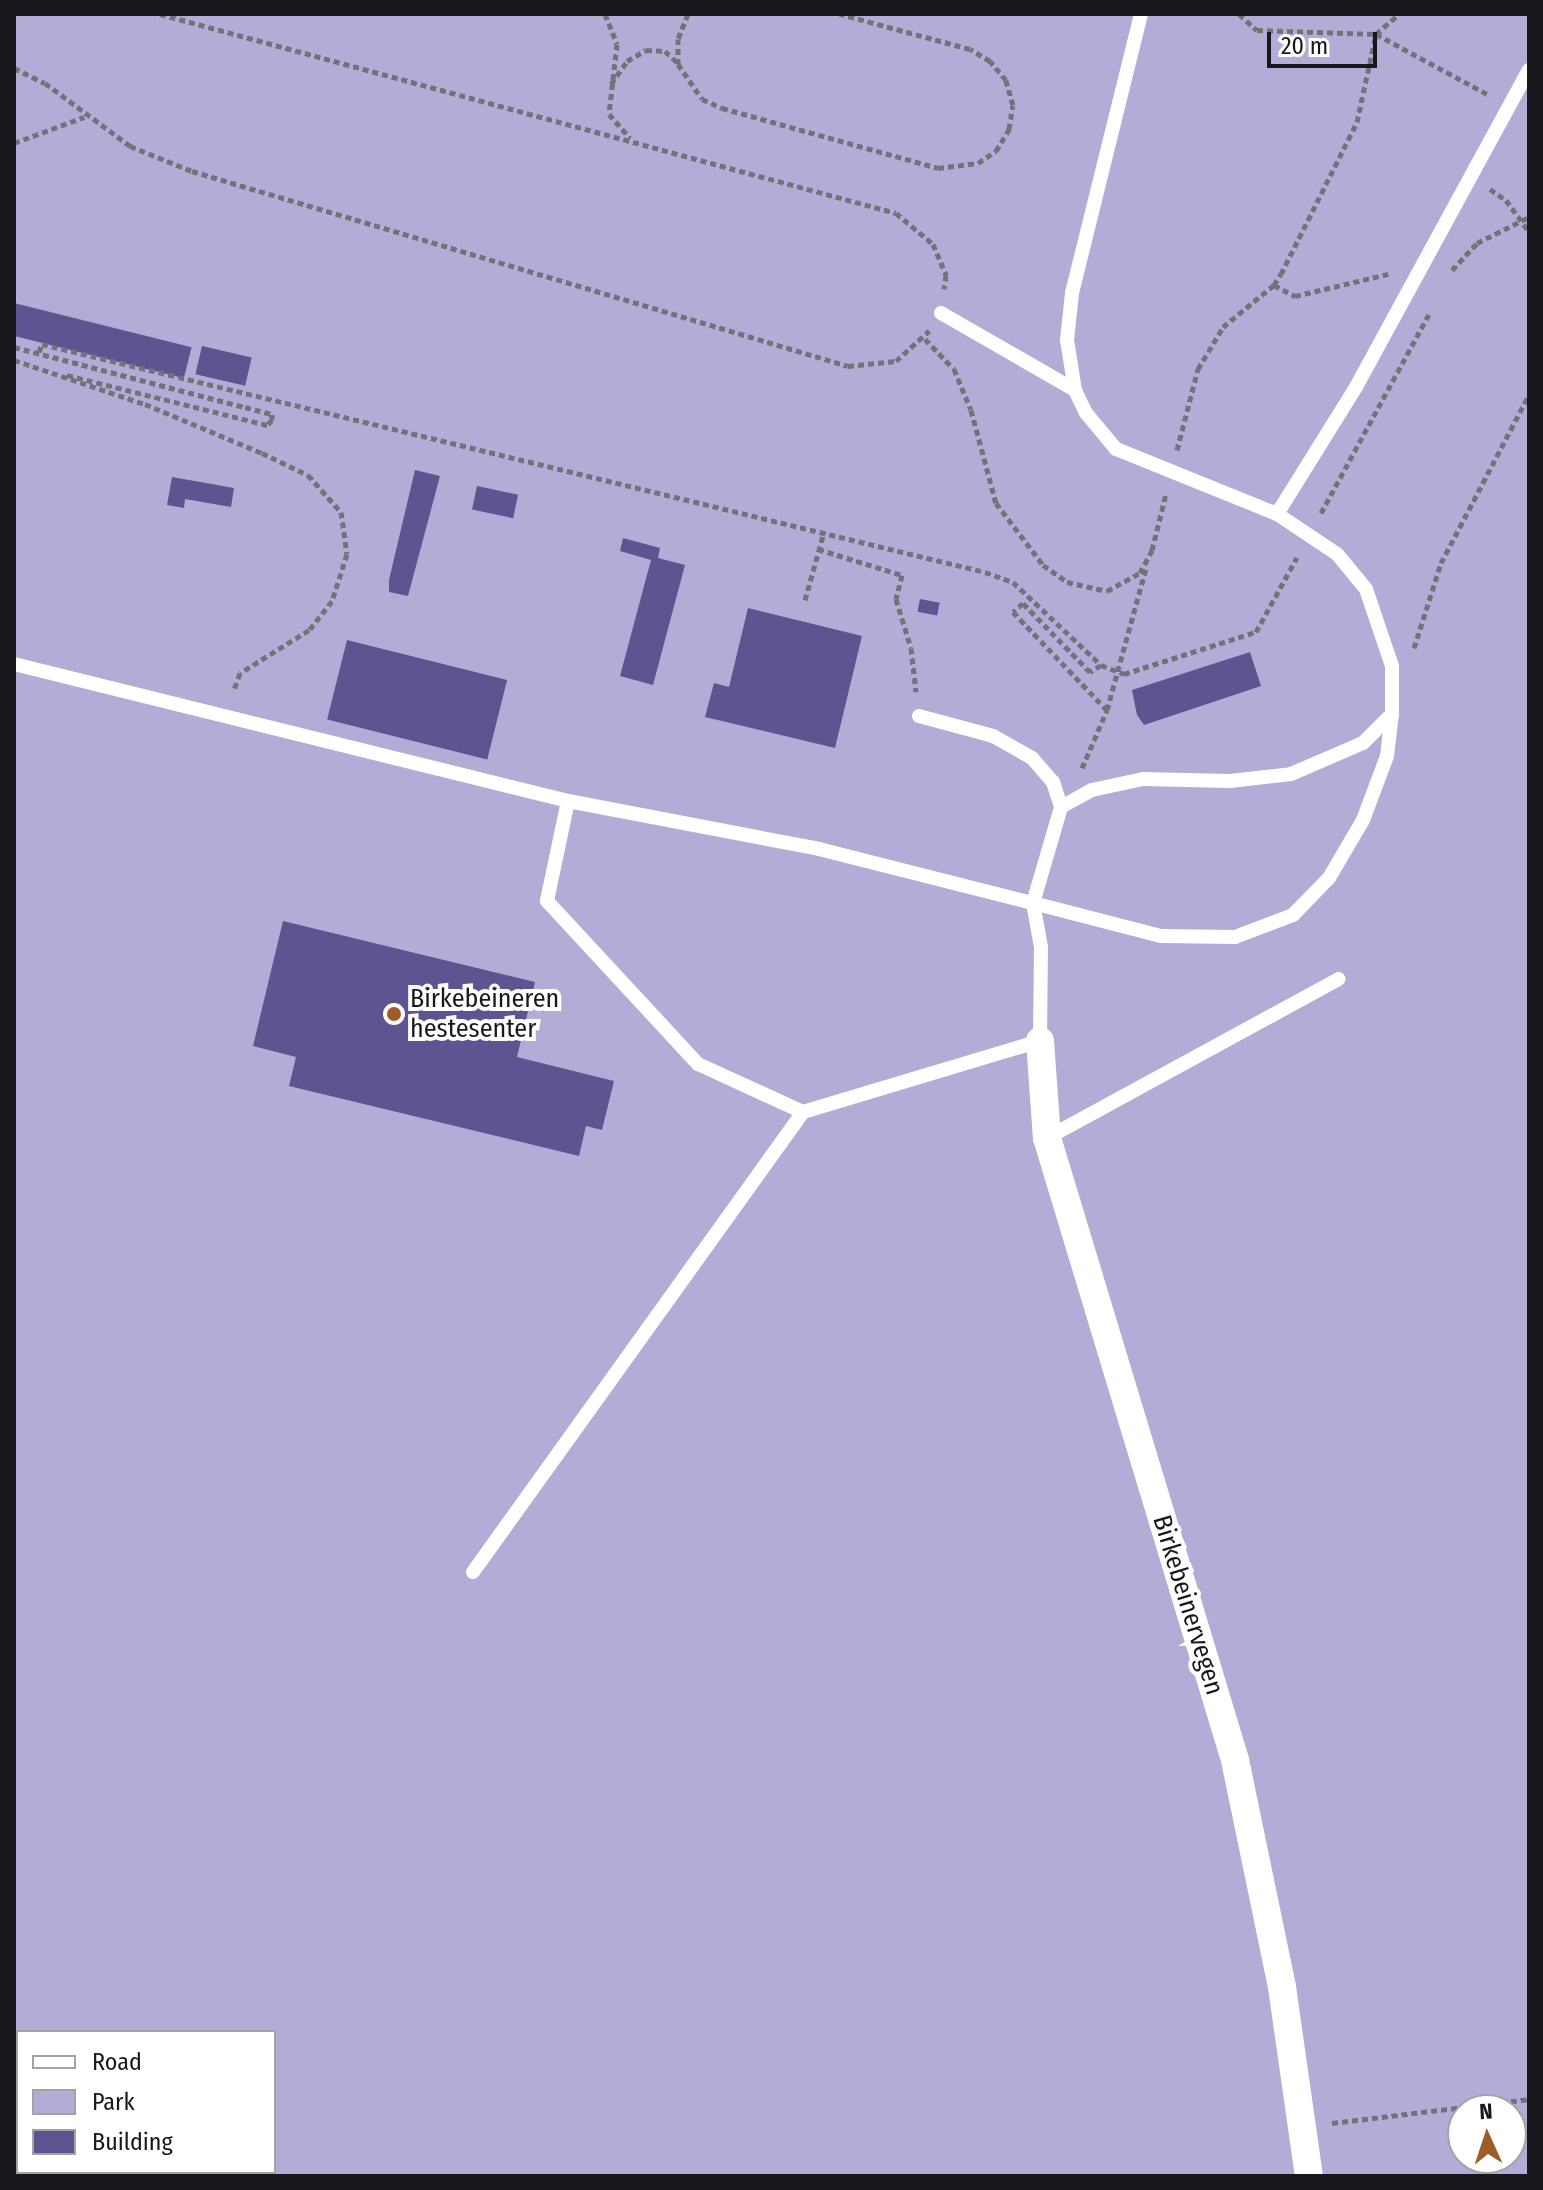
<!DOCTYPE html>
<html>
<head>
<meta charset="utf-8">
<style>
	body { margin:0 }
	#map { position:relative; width:1543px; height:2190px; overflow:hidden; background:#deddea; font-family:"Fira Sans Condensed",sans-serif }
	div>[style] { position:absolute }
	.green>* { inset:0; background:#b1add6 }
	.building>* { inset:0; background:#5e5492; transform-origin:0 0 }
	.path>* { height:5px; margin-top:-2.5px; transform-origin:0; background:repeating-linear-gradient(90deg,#73727a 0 6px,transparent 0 10px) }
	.service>* { height:14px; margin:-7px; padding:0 7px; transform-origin:7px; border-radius:7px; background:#fff }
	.minor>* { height:28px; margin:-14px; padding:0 14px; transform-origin:14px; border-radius:14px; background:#fff }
	.dots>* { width:22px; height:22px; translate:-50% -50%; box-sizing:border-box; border:4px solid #fff; border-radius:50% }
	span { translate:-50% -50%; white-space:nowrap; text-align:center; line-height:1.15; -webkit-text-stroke:8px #fff; paint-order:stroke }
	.poi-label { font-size:26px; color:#18181c }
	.left { translate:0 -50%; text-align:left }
	.street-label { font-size:26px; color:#18181c }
	.frame { position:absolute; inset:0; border:16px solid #18181c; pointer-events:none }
	.legend { position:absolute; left:16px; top:2030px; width:260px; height:144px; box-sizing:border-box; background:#fff; border:2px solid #a3a3a4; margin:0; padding:10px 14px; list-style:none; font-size:24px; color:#18181c }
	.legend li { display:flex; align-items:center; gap:16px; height:40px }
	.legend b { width:40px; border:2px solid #a3a3a4 }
	.north { position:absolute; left:1447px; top:2094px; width:80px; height:80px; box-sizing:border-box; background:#fff; border:2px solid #a3a3a4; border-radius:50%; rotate:357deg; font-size:22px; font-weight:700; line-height:32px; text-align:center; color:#18181c }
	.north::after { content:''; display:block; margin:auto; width:28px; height:36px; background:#9e5c29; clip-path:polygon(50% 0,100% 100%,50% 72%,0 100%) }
	.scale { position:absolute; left:1267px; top:32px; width:110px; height:36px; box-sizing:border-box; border:4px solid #18181c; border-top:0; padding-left:10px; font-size:24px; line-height:28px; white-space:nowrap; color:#18181c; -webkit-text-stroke:6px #fff; paint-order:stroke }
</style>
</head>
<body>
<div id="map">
	<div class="green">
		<div style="clip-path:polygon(evenodd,14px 14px,1529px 14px,1529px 2176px,14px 2176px,14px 14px,18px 2032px,274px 2032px,274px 2172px,18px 2172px,18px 2032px,14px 14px,1463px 2110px,1511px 2110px,1511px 2158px,1463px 2158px,1463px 2110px)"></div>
	</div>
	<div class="building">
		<div style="left:14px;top:303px;width:183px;height:32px;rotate:14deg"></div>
		<div style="left:202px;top:346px;width:51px;height:29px;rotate:13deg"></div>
		<div style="clip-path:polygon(415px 470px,440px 476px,408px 596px,389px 592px,389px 580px)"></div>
		<div style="clip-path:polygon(172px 477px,234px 488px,231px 507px,185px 499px,184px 508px,167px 505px)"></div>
		<div style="left:477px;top:486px;width:42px;height:24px;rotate:12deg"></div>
		<div style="clip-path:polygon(623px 538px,660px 548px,658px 558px,685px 565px,653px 685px,620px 676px,651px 560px,620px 551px)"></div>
		<div style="left:920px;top:599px;width:20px;height:13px;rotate:11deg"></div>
		<div style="clip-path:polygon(748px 608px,862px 636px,835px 748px,705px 717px,714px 683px,729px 687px)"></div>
		<div style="left:347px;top:640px;width:165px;height:82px;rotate:14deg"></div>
		<div style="clip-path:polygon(1250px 652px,1261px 686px,1144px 725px,1137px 715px,1132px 690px)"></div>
		<div style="clip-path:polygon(283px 921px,535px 982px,517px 1057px,614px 1081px,602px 1130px,586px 1126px,579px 1156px,289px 1086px,296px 1057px,253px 1046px)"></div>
	</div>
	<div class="path">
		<div style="left:160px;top:14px;width:762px;rotate:15.13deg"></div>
		<div style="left:896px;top:213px;width:48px;rotate:40deg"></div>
		<div style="left:933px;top:244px;width:34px;rotate:67deg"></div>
		<div style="left:946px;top:275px;width:14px;rotate:98deg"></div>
		<div style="left:605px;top:14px;width:32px;rotate:68deg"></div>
		<div style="left:617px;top:44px;width:70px;rotate:96.5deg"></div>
		<div style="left:609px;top:114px;width:32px;rotate:49deg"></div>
		<div style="left:688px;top:14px;width:27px;rotate:112deg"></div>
		<div style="left:678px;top:39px;width:25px;rotate:90deg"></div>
		<div style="left:678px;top:64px;width:42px;rotate:55.6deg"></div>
		<div style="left:702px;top:99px;width:22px;rotate:24deg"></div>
		<div style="left:722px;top:108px;width:224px;rotate:15.5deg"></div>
		<div style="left:938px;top:168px;width:40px;rotate:-7.1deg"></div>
		<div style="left:978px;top:163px;width:22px;rotate:-34deg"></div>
		<div style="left:996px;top:151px;width:26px;rotate:-59deg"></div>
		<div style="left:1009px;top:129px;width:24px;rotate:-81deg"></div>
		<div style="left:1013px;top:105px;width:26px;rotate:-106deg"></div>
		<div style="left:1006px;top:80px;width:25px;rotate:-130deg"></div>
		<div style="left:990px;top:61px;width:23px;rotate:-149deg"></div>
		<div style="left:970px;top:49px;width:135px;rotate:-164.9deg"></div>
		<div style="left:1239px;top:14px;width:24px;rotate:42deg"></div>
		<div style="left:1257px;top:30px;width:119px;rotate:1.9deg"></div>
		<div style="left:1376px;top:34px;width:128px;rotate:28.4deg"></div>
		<div style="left:14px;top:68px;width:34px;rotate:26deg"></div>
		<div style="left:45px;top:83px;width:106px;rotate:36.5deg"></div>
		<div style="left:130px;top:146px;width:67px;rotate:22deg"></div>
		<div style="left:192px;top:171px;width:684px;rotate:16.55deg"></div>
		<div style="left:848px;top:366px;width:48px;rotate:-5.9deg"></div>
		<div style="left:896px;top:361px;width:45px;rotate:-42.3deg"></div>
		<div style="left:611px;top:84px;width:28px;rotate:-55deg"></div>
		<div style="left:627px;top:61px;width:22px;rotate:-30deg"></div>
		<div style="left:646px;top:50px;width:19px;rotate:3deg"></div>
		<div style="left:665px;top:51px;width:18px;rotate:43deg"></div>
		<div style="left:14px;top:143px;width:75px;rotate:-20.4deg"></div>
		<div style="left:1490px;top:189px;width:19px;rotate:35deg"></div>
		<div style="left:1506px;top:200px;width:39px;rotate:54deg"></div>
		<div style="left:1452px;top:270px;width:37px;rotate:-47deg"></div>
		<div style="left:1477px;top:243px;width:58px;rotate:-26.6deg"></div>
		<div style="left:1274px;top:285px;width:24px;rotate:28deg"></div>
		<div style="left:1295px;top:296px;width:96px;rotate:-13.3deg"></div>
		<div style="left:925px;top:339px;width:42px;rotate:46deg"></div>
		<div style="left:954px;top:369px;width:44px;rotate:67.5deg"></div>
		<div style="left:971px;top:410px;width:96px;rotate:75deg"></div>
		<div style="left:996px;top:503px;width:78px;rotate:52.8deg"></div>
		<div style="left:1043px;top:565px;width:29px;rotate:35deg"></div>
		<div style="left:1067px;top:582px;width:41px;rotate:12.7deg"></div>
		<div style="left:1107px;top:591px;width:38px;rotate:-29deg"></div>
		<div style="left:1140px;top:573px;width:26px;rotate:-62deg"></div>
		<div style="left:1152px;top:550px;width:58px;rotate:-76deg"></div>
		<div style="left:14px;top:347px;width:239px;rotate:14.6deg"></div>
		<div style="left:245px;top:407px;width:28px;rotate:15deg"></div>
		<div style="left:272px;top:414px;width:6px;rotate:90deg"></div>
		<div style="left:272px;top:420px;width:7px;rotate:135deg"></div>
		<div style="left:267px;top:425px;width:207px;rotate:-166deg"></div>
		<div style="left:39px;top:352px;width:9px;rotate:-69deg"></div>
		<div style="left:42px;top:344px;width:970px;rotate:13.59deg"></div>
		<div style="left:985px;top:572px;width:30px;rotate:20deg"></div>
		<div style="left:1013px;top:582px;width:121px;rotate:43.3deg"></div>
		<div style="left:1101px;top:665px;width:25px;rotate:21deg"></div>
		<div style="left:1124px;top:674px;width:139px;rotate:-17.7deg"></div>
		<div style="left:1256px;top:632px;width:85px;rotate:-61.3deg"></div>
		<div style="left:14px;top:360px;width:138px;rotate:18.6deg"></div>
		<div style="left:145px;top:404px;width:127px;rotate:22.7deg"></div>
		<div style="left:262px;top:453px;width:51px;rotate:25.6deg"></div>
		<div style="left:308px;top:475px;width:50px;rotate:48.3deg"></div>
		<div style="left:341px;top:512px;width:42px;rotate:81.9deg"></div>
		<div style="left:347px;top:554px;width:49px;rotate:107.7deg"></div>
		<div style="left:332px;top:601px;width:37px;rotate:128deg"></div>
		<div style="left:309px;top:630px;width:81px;rotate:148.1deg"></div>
		<div style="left:240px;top:673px;width:20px;rotate:110deg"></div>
		<div style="left:1177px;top:450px;width:84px;rotate:-75.5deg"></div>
		<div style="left:1198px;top:369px;width:49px;rotate:-59.2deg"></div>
		<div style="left:1223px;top:327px;width:66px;rotate:-39.5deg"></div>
		<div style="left:1274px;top:285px;width:13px;rotate:-58deg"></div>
		<div style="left:1281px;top:274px;width:170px;rotate:-63.4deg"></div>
		<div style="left:1357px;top:122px;width:90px;rotate:-77.8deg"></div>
		<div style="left:1376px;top:34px;width:30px;rotate:-41deg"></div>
		<div style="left:1321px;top:513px;width:226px;rotate:-61.5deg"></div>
		<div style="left:818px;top:549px;width:88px;rotate:17.2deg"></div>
		<div style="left:902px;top:575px;width:25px;rotate:104deg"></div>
		<div style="left:896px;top:599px;width:51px;rotate:73deg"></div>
		<div style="left:911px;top:648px;width:44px;rotate:83.5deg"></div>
		<div style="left:805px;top:600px;width:71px;rotate:-74.4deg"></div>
		<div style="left:1414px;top:648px;width:89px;rotate:-72.4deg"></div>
		<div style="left:1441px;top:563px;width:190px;rotate:-62.4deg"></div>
		<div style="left:1101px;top:665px;width:13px;rotate:148deg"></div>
		<div style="left:1090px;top:672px;width:96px;rotate:-134.2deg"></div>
		<div style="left:1023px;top:603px;width:13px;rotate:138deg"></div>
		<div style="left:1013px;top:612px;width:136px;rotate:46.2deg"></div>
		<div style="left:1082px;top:768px;width:63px;rotate:-66.7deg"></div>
		<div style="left:1107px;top:710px;width:150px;rotate:-74.6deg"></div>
		<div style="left:1332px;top:2123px;width:198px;rotate:-6.9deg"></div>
	</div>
	<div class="service">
		<div style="left:941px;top:313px;width:155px;rotate:29.9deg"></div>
		<div style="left:1277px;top:514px;width:150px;rotate:-58.1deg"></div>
		<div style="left:1356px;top:387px;width:361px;rotate:-61.4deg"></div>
		<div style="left:14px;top:664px;width:571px;rotate:13.89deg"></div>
		<div style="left:568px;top:801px;width:256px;rotate:10.8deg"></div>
		<div style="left:819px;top:849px;width:221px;rotate:14.2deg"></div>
		<div style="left:1033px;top:903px;width:100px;rotate:-73.7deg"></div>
		<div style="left:1061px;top:807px;width:35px;rotate:-29deg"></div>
		<div style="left:1092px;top:790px;width:52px;rotate:-12.2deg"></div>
		<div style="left:1143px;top:779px;width:87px;rotate:1.3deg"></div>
		<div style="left:1230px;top:781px;width:61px;rotate:-6.5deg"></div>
		<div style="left:1291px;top:774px;width:78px;rotate:-23.3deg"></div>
		<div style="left:1363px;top:743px;width:41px;rotate:-45deg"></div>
		<div style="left:919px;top:716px;width:77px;rotate:15.1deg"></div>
		<div style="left:993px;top:736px;width:45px;rotate:29.4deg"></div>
		<div style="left:1032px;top:758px;width:32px;rotate:49deg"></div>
		<div style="left:1053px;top:782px;width:26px;rotate:72deg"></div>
		<div style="left:568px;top:801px;width:102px;rotate:101.9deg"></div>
		<div style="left:547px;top:901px;width:222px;rotate:47.2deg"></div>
		<div style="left:698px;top:1064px;width:115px;rotate:24.6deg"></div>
		<div style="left:1047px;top:1138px;width:332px;rotate:-28.6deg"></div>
		<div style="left:473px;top:1572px;width:566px;rotate:-54.34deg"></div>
		<div style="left:803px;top:1112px;width:247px;rotate:-16.7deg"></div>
		<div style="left:1040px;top:1041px;width:94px;rotate:-89.4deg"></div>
		<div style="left:1041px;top:947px;width:45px;rotate:-100.3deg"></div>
		<div style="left:1033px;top:903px;width:132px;rotate:14.5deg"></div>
		<div style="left:1161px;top:936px;width:74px;rotate:0.8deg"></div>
		<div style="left:1235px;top:937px;width:62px;rotate:-20.8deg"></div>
		<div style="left:1293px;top:915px;width:52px;rotate:-45.8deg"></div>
		<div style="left:1329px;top:878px;width:67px;rotate:-59.6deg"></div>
		<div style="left:1363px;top:820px;width:68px;rotate:-69.4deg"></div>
		<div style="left:1387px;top:756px;width:42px;rotate:-83.2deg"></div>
		<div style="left:1392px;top:714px;width:48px;rotate:-90deg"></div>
		<div style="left:1392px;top:666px;width:81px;rotate:-108.7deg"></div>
		<div style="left:1366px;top:589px;width:45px;rotate:-129.6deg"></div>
		<div style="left:1337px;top:554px;width:72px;rotate:-146.3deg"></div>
		<div style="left:1277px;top:514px;width:174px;rotate:-158deg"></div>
		<div style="left:1116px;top:449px;width:47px;rotate:-129.8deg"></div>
		<div style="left:1086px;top:413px;width:25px;rotate:-116deg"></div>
		<div style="left:1075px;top:390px;width:51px;rotate:-99.1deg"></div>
		<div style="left:1067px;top:340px;width:47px;rotate:-83.9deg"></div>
		<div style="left:1072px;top:293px;width:287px;rotate:-76.1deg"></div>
	</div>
	<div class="minor">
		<div style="left:1040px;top:1041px;width:97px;rotate:85.9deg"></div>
		<div style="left:1047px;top:1138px;width:650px;rotate:73.18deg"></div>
		<div style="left:1235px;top:1760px;width:232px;rotate:78.3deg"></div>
		<div style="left:1282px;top:1987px;width:191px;rotate:81.9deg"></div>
	</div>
	<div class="dots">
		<div style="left:394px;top:1014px;background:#9e5c29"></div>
	</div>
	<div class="poi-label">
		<span class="left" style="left:410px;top:1014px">Birkebeineren<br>hestesenter</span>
	</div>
	<div class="street-label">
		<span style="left:1188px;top:1605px;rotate:73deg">Birkebeinervegen</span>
	</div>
	<div class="frame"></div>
	<ul class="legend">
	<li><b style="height:10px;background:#fff"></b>Road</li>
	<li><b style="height:22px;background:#b1add6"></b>Park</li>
	<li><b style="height:22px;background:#5e5492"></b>Building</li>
	</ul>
	<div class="north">N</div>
	<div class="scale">20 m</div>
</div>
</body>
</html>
